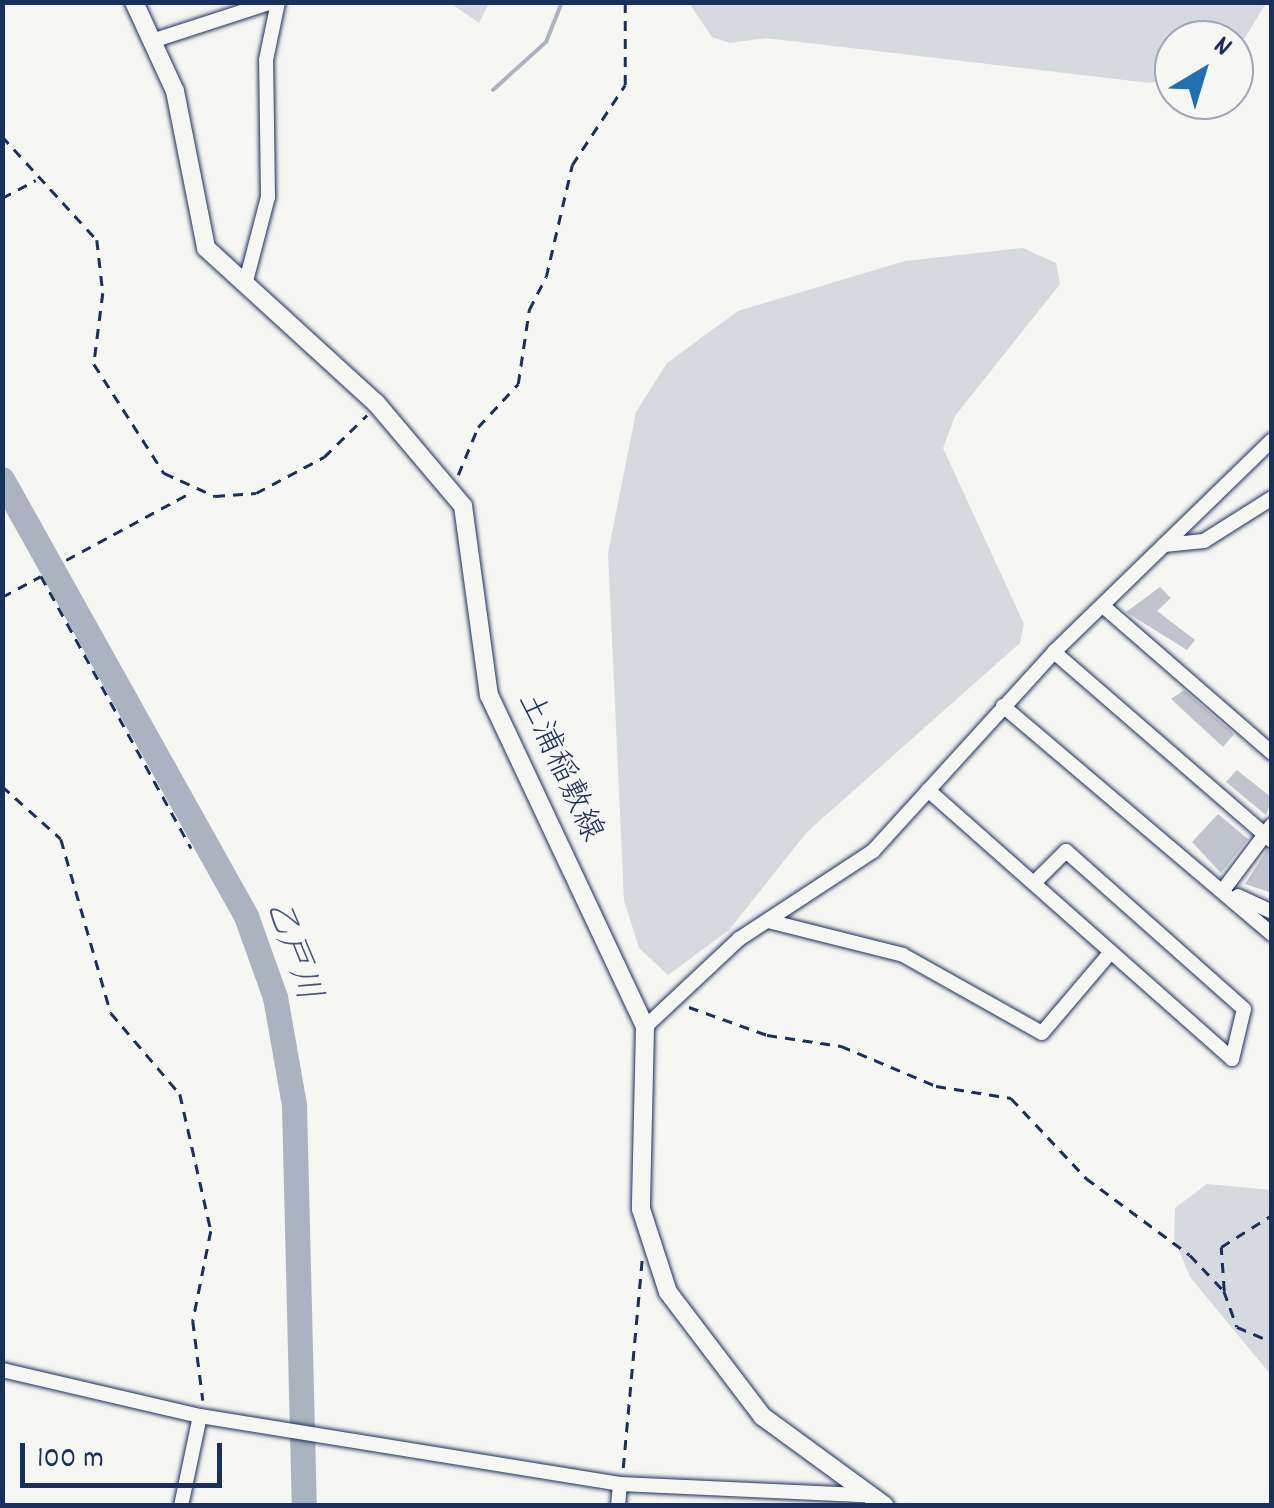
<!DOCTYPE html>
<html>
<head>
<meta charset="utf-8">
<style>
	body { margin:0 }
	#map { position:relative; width:1274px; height:1508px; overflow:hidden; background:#f6f6f2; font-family:Dekko,"Klee One",sans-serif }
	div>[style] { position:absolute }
	.green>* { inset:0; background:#d6d9dd }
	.stream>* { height:4px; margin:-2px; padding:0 2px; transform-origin:2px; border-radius:2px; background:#abb2c0 }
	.river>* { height:25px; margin:-12.5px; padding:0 12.5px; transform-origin:12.5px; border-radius:12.5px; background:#abb2c0 }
	.building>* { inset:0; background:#c0c4cd }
	.path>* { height:2.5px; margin-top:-1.25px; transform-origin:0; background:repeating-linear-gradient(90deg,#1b2f5e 0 10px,transparent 0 18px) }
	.roads { filter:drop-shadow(0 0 2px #1b2f5e) drop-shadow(0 0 2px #1b2f5e) }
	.minor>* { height:14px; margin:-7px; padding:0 7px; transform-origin:7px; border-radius:7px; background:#f6f6f2 }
	.major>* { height:18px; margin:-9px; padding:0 9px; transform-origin:9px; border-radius:9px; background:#f6f6f2 }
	span { translate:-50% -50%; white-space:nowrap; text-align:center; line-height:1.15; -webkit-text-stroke:8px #f6f6f2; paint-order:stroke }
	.street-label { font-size:32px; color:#1b2f5e }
	.water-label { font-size:35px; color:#46567b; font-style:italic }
	.frame { position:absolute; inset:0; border:5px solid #1b2f5e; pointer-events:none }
	.north { position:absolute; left:1154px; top:20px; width:100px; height:100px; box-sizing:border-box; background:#f6f6f2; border:2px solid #9ea6b7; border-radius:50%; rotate:38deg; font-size:28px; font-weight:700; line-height:40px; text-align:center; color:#1b2f5e }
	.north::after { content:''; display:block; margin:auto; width:35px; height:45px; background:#1f6fb2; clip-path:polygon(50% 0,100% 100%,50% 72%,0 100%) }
	.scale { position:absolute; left:20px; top:1443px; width:202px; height:45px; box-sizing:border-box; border:5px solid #1b2f5e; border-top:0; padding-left:12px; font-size:30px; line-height:35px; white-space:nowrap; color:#1b2f5e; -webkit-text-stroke:8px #f6f6f2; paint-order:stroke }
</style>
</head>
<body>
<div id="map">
	<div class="green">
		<div style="clip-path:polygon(450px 3px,489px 3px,479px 23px)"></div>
		<div style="clip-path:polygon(689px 3px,1266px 3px,1234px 56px,1234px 40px,1174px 40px,1174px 77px,1150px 83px,765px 38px,730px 43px,712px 37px)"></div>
		<div style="clip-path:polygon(1023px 248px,1056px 263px,1060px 284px,955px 416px,943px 448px,1024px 624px,1020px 643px,807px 832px,729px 930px,668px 975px,639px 948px,624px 900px,608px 553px,636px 412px,667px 363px,738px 311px,905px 261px)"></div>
		<div style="clip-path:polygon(1207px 1184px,1271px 1190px,1271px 1375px,1190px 1277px,1174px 1238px,1175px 1208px)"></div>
	</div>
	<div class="stream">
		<div style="left:493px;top:90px;width:72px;rotate:-42.2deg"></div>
		<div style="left:546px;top:42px;width:43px;rotate:-68.2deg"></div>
	</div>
	<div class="river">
		<div style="left:2px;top:479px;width:501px;rotate:60.82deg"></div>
		<div style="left:246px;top:916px;width:86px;rotate:70.3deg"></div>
		<div style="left:275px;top:997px;width:110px;rotate:80deg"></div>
		<div style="left:294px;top:1105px;width:401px;rotate:88.6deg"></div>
	</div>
	<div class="building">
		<div style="clip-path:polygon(1160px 587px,1171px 598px,1157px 611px,1195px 640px,1187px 650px,1126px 612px)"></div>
		<div style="clip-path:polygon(1184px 690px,1234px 734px,1223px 747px,1171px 699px)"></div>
		<div style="clip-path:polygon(1237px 770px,1272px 798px,1266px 815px,1226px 782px)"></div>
		<div style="clip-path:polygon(1218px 814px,1248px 839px,1221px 873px,1192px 842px)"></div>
		<div style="clip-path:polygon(1267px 850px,1272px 851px,1272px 893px,1245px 884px)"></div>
	</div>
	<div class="path">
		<div style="left:2px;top:136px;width:141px;rotate:47.6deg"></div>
		<div style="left:97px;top:240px;width:53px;rotate:83.5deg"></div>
		<div style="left:103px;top:293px;width:72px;rotate:97.2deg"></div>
		<div style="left:94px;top:364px;width:130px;rotate:57.3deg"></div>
		<div style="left:164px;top:473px;width:56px;rotate:24.3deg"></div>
		<div style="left:215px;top:496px;width:41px;rotate:-4.2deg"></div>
		<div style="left:256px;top:493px;width:77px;rotate:-27.9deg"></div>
		<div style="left:324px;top:457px;width:60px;rotate:-44.3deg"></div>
		<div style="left:2px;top:198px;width:38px;rotate:-28deg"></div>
		<div style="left:458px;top:475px;width:52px;rotate:-67.4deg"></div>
		<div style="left:478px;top:427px;width:59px;rotate:-47.1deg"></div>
		<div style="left:518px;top:384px;width:75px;rotate:-81.5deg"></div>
		<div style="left:529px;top:310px;width:37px;rotate:-63deg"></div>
		<div style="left:546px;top:277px;width:115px;rotate:-76.9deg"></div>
		<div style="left:572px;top:165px;width:96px;rotate:-56.5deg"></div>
		<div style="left:625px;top:85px;width:83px;rotate:-90deg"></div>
		<div style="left:66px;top:560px;width:143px;rotate:-28.4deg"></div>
		<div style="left:2px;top:597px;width:44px;rotate:-28.3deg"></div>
		<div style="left:41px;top:576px;width:311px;rotate:61.1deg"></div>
		<div style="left:2px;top:786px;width:79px;rotate:41.9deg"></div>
		<div style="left:61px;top:839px;width:181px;rotate:74deg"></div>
		<div style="left:111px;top:1013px;width:106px;rotate:49.6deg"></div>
		<div style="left:180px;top:1094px;width:140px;rotate:77.2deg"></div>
		<div style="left:211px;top:1231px;width:92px;rotate:101.3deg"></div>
		<div style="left:193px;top:1321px;width:80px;rotate:82.8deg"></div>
		<div style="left:689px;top:1007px;width:83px;rotate:19.7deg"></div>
		<div style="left:767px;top:1035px;width:75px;rotate:8.5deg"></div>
		<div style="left:841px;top:1046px;width:103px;rotate:22.8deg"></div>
		<div style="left:936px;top:1086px;width:76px;rotate:9.1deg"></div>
		<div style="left:1011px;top:1098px;width:110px;rotate:46.8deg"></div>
		<div style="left:1086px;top:1178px;width:129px;rotate:36.5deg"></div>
		<div style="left:1190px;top:1255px;width:50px;rotate:46.6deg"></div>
		<div style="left:1224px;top:1291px;width:38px;rotate:70deg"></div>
		<div style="left:1237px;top:1327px;width:38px;rotate:23deg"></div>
		<div style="left:1224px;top:1291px;width:44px;rotate:-93.9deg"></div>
		<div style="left:1221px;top:1247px;width:60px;rotate:-32.1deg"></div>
		<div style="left:623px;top:1468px;width:210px;rotate:-84.8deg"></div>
	</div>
	<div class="roads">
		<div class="minor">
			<div style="left:152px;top:41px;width:126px;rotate:-18deg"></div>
			<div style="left:245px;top:285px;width:91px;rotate:-75.4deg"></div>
			<div style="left:268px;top:197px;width:137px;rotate:-90.8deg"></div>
			<div style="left:266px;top:60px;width:59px;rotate:-78.3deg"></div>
			<div style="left:1164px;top:545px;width:40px;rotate:-5.7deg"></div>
			<div style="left:1204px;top:541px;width:80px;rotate:-32.3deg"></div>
			<div style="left:1103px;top:606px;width:224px;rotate:41deg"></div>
			<div style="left:1054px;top:652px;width:289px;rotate:40.9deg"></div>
			<div style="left:1003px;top:706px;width:353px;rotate:40.3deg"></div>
			<div style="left:928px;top:790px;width:406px;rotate:41.5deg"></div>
			<div style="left:1232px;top:1059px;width:51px;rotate:-76.5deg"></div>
			<div style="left:1244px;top:1009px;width:238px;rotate:-138.4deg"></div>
			<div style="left:1066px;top:851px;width:45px;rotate:135deg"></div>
			<div style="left:1224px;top:889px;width:80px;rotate:-53.1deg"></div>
			<div style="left:1238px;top:896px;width:38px;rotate:25deg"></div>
			<div style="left:768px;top:921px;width:139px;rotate:14.1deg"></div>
			<div style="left:903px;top:955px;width:159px;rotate:29.3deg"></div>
			<div style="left:1042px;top:1033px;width:106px;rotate:-49.6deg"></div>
			<div style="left:645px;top:1027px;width:129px;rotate:-43.1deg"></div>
			<div style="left:739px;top:939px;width:160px;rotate:-33.3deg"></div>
			<div style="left:873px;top:851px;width:269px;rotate:-47.7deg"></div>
			<div style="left:1054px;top:652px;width:304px;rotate:-44.2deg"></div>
			<div style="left:2px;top:1370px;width:203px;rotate:13.1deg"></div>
			<div style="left:200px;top:1416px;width:425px;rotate:9.2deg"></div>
			<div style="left:620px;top:1484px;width:246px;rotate:2.6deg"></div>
			<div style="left:181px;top:1506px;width:92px;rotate:-78.1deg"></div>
			<div style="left:618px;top:1506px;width:22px;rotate:-85deg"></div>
		</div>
		<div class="major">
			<div style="left:134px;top:2px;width:98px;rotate:65.3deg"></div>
			<div style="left:175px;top:91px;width:160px;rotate:78.8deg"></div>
			<div style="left:206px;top:248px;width:230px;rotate:42.4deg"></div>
			<div style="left:376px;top:403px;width:135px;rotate:49.8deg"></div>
			<div style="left:463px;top:506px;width:191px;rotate:82.2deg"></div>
			<div style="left:489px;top:695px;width:367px;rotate:64.8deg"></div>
			<div style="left:645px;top:1027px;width:182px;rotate:91.3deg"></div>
			<div style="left:641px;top:1209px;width:87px;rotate:72deg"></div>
			<div style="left:668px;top:1292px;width:156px;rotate:52.8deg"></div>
			<div style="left:762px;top:1416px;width:152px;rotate:36.2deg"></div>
		</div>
	</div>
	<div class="street-label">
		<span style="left:558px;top:768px;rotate:65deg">土浦稲敷線</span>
	</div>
	<div class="water-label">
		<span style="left:291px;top:951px;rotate:71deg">乙戸川</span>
	</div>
	<div class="frame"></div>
	<div class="north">N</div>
	<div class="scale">100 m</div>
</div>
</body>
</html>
